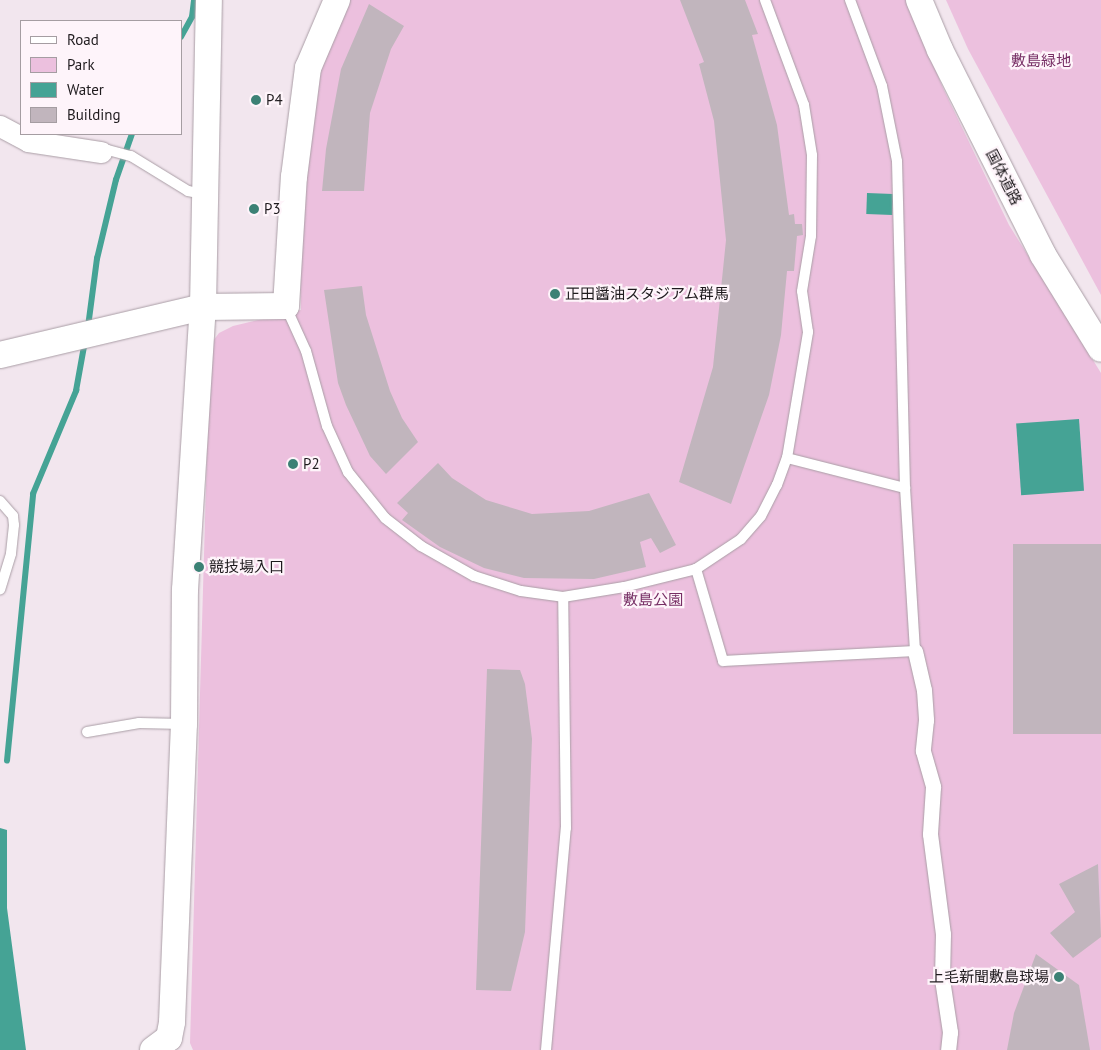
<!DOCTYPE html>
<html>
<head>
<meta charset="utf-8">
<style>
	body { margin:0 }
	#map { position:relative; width:1101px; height:1050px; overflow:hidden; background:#f2e6ee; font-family:"PT Sans","Noto Sans JP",sans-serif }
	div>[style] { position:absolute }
	.green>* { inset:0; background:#ecc0de }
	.water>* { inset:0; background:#45a395; transform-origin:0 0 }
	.stream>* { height:5.5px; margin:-2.75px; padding:0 2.75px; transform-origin:2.75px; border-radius:2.75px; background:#45a395 }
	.building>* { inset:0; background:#c1b5bd; transform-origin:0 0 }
	.roads { filter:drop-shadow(0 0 1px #aa9ea6) drop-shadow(0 0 1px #aa9ea6) }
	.service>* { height:10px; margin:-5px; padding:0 5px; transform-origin:5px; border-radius:5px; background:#fff }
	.pedestrian>* { height:15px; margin:-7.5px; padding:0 7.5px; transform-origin:7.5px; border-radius:7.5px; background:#fff }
	.minor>* { height:21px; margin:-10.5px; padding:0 10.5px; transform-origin:10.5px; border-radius:10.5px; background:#fff }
	.tertiary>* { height:26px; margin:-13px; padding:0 13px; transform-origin:13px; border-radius:13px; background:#fff }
	.dots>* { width:14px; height:14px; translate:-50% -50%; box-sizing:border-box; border:2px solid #fef4fa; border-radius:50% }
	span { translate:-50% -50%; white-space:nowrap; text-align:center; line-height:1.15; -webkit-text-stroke:4.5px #fef4fa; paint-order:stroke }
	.park-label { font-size:15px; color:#772f65 }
	.poi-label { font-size:15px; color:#1f1b1e }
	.left { translate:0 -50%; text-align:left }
	.right { translate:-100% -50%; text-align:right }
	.street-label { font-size:15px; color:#1f1b1e }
	.legend { position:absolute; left:20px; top:20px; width:162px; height:115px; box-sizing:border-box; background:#fef4fa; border:1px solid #a59da2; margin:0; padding:6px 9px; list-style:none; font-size:15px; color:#1f1b1e }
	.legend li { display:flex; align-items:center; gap:10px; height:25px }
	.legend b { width:25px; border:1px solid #a59da2 }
</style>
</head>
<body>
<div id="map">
	<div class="green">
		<div style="clip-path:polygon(348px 0,907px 0,943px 88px,1009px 225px,1101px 373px,1101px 1050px,193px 1050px,190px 1043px,210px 345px,219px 333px,233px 326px,301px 310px,299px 250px,308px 128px,326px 51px)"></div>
		<div style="clip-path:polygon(946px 0,1101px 0,1101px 295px,968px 49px)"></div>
	</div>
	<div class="water">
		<div style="left:867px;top:193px;width:26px;height:21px;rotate:2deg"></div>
		<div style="left:1079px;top:419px;width:72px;height:63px;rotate:86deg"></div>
		<div style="clip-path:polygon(0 828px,7px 830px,7px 908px,26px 1050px,0 1050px)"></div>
	</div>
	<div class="stream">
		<div style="left:181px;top:37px;width:23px;rotate:-61deg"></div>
		<div style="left:192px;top:17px;width:17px;rotate:-83deg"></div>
		<div style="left:88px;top:327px;width:69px;rotate:-82.5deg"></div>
		<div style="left:97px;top:259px;width:81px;rotate:-76.5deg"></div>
		<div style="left:116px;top:180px;width:49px;rotate:-70.8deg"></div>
		<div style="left:7px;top:761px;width:268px;rotate:-84.4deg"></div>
		<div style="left:33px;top:494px;width:112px;rotate:-67.3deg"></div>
		<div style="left:76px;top:391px;width:51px;rotate:-79.8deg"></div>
	</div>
	<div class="building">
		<div style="clip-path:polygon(680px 0,745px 0,758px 34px,752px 35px,777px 125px,789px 215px,794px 214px,795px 224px,802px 224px,803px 235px,797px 236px,794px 271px,787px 271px,781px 335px,769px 395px,731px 504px,679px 482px,713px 367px,726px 240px,714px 121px,699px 64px,704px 62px)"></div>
		<div style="clip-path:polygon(369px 4px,404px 26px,391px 49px,370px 113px,364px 191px,322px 191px,326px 149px,341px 69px)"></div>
		<div style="clip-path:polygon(362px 286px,366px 315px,390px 391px,402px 418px,418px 442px,386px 474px,370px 456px,346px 405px,338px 383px,324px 290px)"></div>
		<div style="clip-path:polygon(438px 463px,452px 478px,486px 500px,532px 514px,589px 511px,649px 493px,676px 545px,660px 553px,651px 538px,640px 542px,646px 567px,594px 579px,524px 578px,484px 568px,440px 547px,402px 520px,408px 513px,397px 503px)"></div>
		<div style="left:1101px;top:544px;width:190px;height:88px;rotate:90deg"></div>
		<div style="clip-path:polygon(487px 669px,520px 670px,525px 684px,532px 739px,525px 932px,511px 991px,476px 990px)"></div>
		<div style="clip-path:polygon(1098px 864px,1101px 937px,1073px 958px,1050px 933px,1075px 912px,1059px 884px)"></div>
		<div style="clip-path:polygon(1036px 954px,1079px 985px,1090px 1050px,1007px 1050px,1014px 1013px)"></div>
	</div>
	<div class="roads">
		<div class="service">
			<div style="left:101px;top:152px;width:7px;rotate:-16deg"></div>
			<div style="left:108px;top:150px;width:24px;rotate:15deg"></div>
			<div style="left:131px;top:156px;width:67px;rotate:31.6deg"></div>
			<div style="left:188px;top:191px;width:16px;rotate:11deg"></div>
			<div style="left:286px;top:307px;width:48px;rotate:65.6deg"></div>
			<div style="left:306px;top:351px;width:78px;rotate:74.4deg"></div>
			<div style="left:327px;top:426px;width:51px;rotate:65.5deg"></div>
			<div style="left:348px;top:472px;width:59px;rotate:51.2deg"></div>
			<div style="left:385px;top:518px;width:46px;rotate:37.9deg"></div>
			<div style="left:421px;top:546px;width:61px;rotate:29.5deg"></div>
			<div style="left:474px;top:576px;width:49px;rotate:17.7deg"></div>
			<div style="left:521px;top:591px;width:42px;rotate:8.1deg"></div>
			<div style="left:563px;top:597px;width:62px;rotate:-9.3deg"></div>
			<div style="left:624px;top:587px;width:74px;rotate:-14deg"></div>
			<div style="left:696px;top:569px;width:54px;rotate:-33.7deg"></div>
			<div style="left:741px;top:539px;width:30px;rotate:-49deg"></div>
			<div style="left:761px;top:516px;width:35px;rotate:-63deg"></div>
			<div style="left:777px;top:485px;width:29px;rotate:-70deg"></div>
			<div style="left:787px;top:458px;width:128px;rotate:-80.5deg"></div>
			<div style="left:808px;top:332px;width:41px;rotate:-98.3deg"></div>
			<div style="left:802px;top:291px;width:56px;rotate:-80.7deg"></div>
			<div style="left:811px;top:236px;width:81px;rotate:-89.3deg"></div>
			<div style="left:812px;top:155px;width:51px;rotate:-99.1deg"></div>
			<div style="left:804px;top:105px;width:112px;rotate:-110.4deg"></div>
			<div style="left:787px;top:458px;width:122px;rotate:14.3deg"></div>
			<div style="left:0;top:501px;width:20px;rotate:49deg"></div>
			<div style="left:13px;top:516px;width:9px;rotate:84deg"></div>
			<div style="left:14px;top:525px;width:29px;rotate:96deg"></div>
			<div style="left:11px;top:554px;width:37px;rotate:107deg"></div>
			<div style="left:696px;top:569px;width:96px;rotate:73.6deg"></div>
			<div style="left:723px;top:661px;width:192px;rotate:-3deg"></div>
			<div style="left:915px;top:651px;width:163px;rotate:-93.5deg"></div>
			<div style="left:905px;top:488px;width:327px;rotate:-91.4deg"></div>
			<div style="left:897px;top:161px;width:76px;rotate:-101.3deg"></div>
			<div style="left:882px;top:86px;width:92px;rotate:-110.4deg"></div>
			<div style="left:87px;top:732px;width:53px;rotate:-9.8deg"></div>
			<div style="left:139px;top:723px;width:44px;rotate:1.3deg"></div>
			<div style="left:546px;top:1050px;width:223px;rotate:-84.9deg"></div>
			<div style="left:566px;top:828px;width:231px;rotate:-90.7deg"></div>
		</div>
		<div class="pedestrian">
			<div style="left:915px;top:651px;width:40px;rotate:77deg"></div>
			<div style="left:924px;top:690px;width:30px;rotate:86deg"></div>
			<div style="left:926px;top:720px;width:31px;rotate:96deg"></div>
			<div style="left:923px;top:751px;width:37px;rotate:74deg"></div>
			<div style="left:933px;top:787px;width:47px;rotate:93.7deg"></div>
			<div style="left:930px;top:834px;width:101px;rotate:82.6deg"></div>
			<div style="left:943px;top:934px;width:45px;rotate:91.3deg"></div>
			<div style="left:942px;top:979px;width:54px;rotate:81.4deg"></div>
			<div style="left:950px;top:1032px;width:18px;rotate:96deg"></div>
		</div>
		<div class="minor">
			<div style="left:0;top:126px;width:32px;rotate:28deg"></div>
			<div style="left:28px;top:141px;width:74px;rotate:8.6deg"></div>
		</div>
		<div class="tertiary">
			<div style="left:919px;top:0;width:54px;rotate:67.2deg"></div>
			<div style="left:940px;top:50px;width:229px;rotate:63.3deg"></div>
			<div style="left:1043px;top:255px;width:110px;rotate:58.3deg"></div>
			<div style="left:0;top:355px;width:209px;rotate:-13.3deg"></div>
			<div style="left:203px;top:307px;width:83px;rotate:-0.7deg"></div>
			<div style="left:286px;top:306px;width:129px;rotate:-86.5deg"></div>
			<div style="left:294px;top:177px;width:110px;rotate:-82.7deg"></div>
			<div style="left:308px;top:68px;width:74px;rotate:-66.9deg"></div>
			<div style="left:153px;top:1050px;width:20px;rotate:-37deg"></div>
			<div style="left:169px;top:1038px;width:16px;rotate:-79deg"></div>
			<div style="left:172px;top:1022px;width:298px;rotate:-87.7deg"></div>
			<div style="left:184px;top:724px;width:134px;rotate:-89.6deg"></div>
			<div style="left:185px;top:590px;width:284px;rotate:-86.4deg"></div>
			<div style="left:203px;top:307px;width:307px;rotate:-88.9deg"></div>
		</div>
	</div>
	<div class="dots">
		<div style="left:256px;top:100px;background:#3c8175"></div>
		<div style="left:254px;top:209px;background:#3c8175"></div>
		<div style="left:555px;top:294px;background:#3c8175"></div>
		<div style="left:293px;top:464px;background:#3c8175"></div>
		<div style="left:199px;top:567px;background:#3c8175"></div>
		<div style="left:1059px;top:977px;background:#3c8175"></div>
	</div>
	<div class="park-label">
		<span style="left:1041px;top:61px">敷島緑地</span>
		<span style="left:653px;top:600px">敷島公園</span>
	</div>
	<div class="poi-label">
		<span class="left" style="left:266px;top:100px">P4</span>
		<span class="left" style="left:264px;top:209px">P3</span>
		<span class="left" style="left:565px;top:294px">正田醤油スタジアム群馬</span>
		<span class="left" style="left:303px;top:464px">P2</span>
		<span class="left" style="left:209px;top:567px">競技場入口</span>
		<span class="right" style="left:1049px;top:977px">上毛新聞敷島球場</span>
	</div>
	<div class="street-label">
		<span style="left:1004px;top:177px;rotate:63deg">国体道路</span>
	</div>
	<ul class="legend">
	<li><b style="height:6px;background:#fff"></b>Road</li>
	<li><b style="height:14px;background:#ecc0de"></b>Park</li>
	<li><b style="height:14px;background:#45a395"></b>Water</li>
	<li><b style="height:14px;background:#c1b5bd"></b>Building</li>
	</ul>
</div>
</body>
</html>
